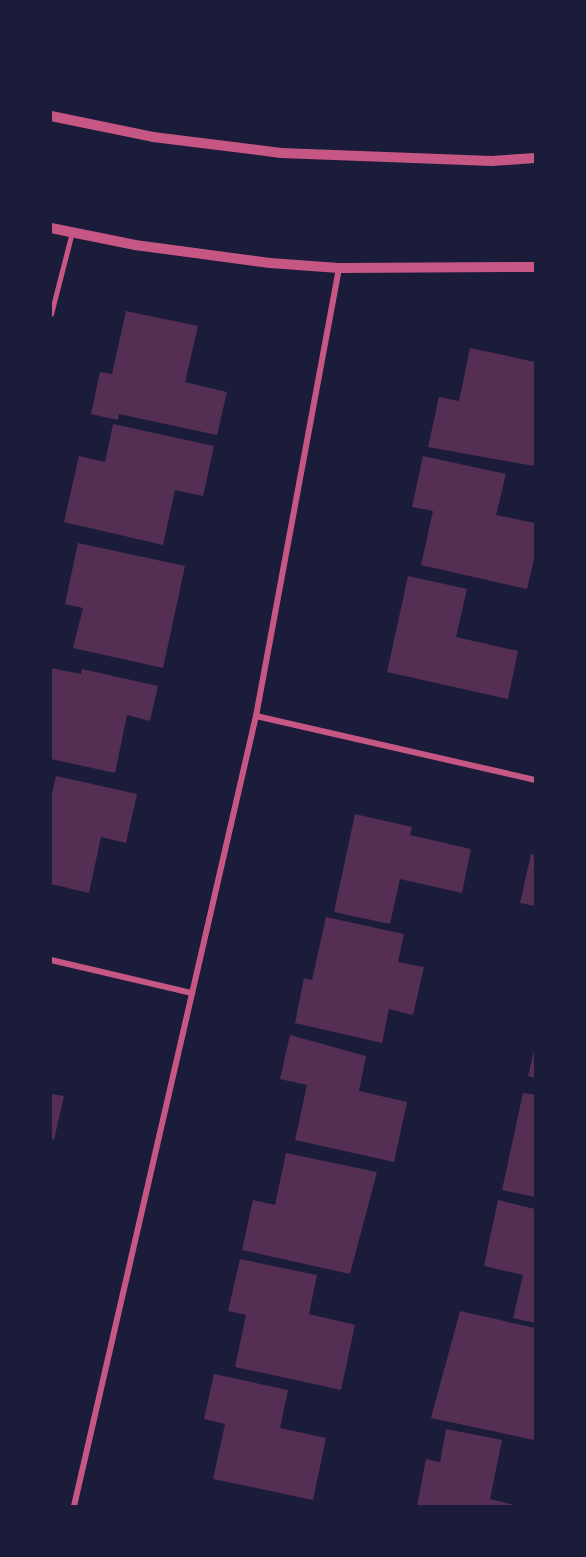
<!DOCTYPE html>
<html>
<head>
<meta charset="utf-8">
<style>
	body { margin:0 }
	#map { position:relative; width:586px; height:1557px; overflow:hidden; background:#1b1b3a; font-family:"PT Sans Narrow",sans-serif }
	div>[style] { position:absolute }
	.building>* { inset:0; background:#542f53 }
	.service>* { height:4.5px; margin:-2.25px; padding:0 2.25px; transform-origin:2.25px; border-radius:2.25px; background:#c65784 }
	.minor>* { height:6px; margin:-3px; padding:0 3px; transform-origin:3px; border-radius:3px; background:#c65784 }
	.tertiary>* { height:10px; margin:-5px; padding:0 5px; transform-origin:5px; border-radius:5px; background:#c65784 }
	span { translate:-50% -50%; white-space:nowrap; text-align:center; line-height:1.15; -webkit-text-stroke:6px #1b1b3a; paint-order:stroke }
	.frame { position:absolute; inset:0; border:52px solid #1b1b3a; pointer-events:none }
</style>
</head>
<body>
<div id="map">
	<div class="building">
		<div style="clip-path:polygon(126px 311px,198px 326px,185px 382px,227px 392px,217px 435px,119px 414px,118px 420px,91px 414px,100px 372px,112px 374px)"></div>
		<div style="clip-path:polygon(470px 348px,535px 362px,534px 466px,428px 447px,439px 397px,459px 401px)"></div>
		<div style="clip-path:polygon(113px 424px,214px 446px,203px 496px,175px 490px,163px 545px,64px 522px,79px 456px,105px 462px)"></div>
		<div style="clip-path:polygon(423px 456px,506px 474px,496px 515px,535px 523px,535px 555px,527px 589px,421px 565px,433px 511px,412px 507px)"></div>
		<div style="clip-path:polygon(78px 543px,185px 566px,163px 668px,73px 648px,83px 608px,65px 604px)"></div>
		<div style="clip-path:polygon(408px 576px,467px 589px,456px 637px,518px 651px,508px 699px,387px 672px)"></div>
		<div style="clip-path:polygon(51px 668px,81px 674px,82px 669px,158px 686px,150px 721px,127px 715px,115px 773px,51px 759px)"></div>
		<div style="clip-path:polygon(56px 776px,137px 794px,126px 843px,101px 837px,89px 893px,51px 884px,51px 798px)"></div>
		<div style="clip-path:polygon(355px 814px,412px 827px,410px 835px,471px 849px,462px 893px,400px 879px,390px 924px,334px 912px)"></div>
		<div style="clip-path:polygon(531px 854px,535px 855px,535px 906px,520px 903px)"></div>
		<div style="clip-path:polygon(326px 917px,404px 934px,398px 962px,424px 967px,413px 1015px,389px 1009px,382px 1043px,295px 1023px,304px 978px,312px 980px)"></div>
		<div style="clip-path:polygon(290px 1035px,366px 1056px,359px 1091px,407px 1102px,394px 1162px,295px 1140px,307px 1085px,280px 1079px)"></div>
		<div style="clip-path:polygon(534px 1051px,535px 1051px,535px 1078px,528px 1076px)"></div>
		<div style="clip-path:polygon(523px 1093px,535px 1095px,535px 1197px,502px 1190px)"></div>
		<div style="clip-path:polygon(51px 1094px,64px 1096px,54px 1140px,51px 1139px)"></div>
		<div style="clip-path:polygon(286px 1153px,377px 1172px,350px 1274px,242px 1250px,253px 1200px,275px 1205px)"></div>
		<div style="clip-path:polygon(498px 1200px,535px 1209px,535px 1323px,513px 1318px,523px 1275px,484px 1266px)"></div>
		<div style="clip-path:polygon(240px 1259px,317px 1275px,309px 1314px,355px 1325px,341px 1390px,235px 1367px,246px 1315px,228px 1311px)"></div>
		<div style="clip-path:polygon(460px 1311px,535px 1328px,534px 1440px,431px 1418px)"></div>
		<div style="clip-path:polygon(214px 1374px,288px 1390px,280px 1428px,326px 1438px,313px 1500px,213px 1479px,225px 1424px,204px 1419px)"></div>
		<div style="clip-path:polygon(446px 1429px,502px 1440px,490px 1499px,518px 1506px,417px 1506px,426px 1459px,440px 1462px)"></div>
	</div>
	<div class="service">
		<div style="left:51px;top:314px;width:85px;rotate:-75.6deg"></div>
	</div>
	<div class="minor">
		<div style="left:256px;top:716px;width:286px;rotate:12.9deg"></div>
		<div style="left:51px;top:960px;width:145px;rotate:13.2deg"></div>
		<div style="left:74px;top:1506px;width:811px;rotate:-77.03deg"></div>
		<div style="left:256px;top:716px;width:456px;rotate:-79.5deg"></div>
	</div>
	<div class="tertiary">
		<div style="left:51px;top:116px;width:104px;rotate:11.6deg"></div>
		<div style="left:153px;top:137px;width:129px;rotate:7.1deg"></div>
		<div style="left:281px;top:153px;width:211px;rotate:2.2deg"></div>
		<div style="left:492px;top:161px;width:43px;rotate:-4deg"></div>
		<div style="left:51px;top:228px;width:86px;rotate:11.4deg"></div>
		<div style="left:135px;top:245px;width:136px;rotate:7.6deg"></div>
		<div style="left:270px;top:263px;width:69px;rotate:4.1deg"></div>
		<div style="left:339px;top:268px;width:196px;rotate:-0.3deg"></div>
	</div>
	<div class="frame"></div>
</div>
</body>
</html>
